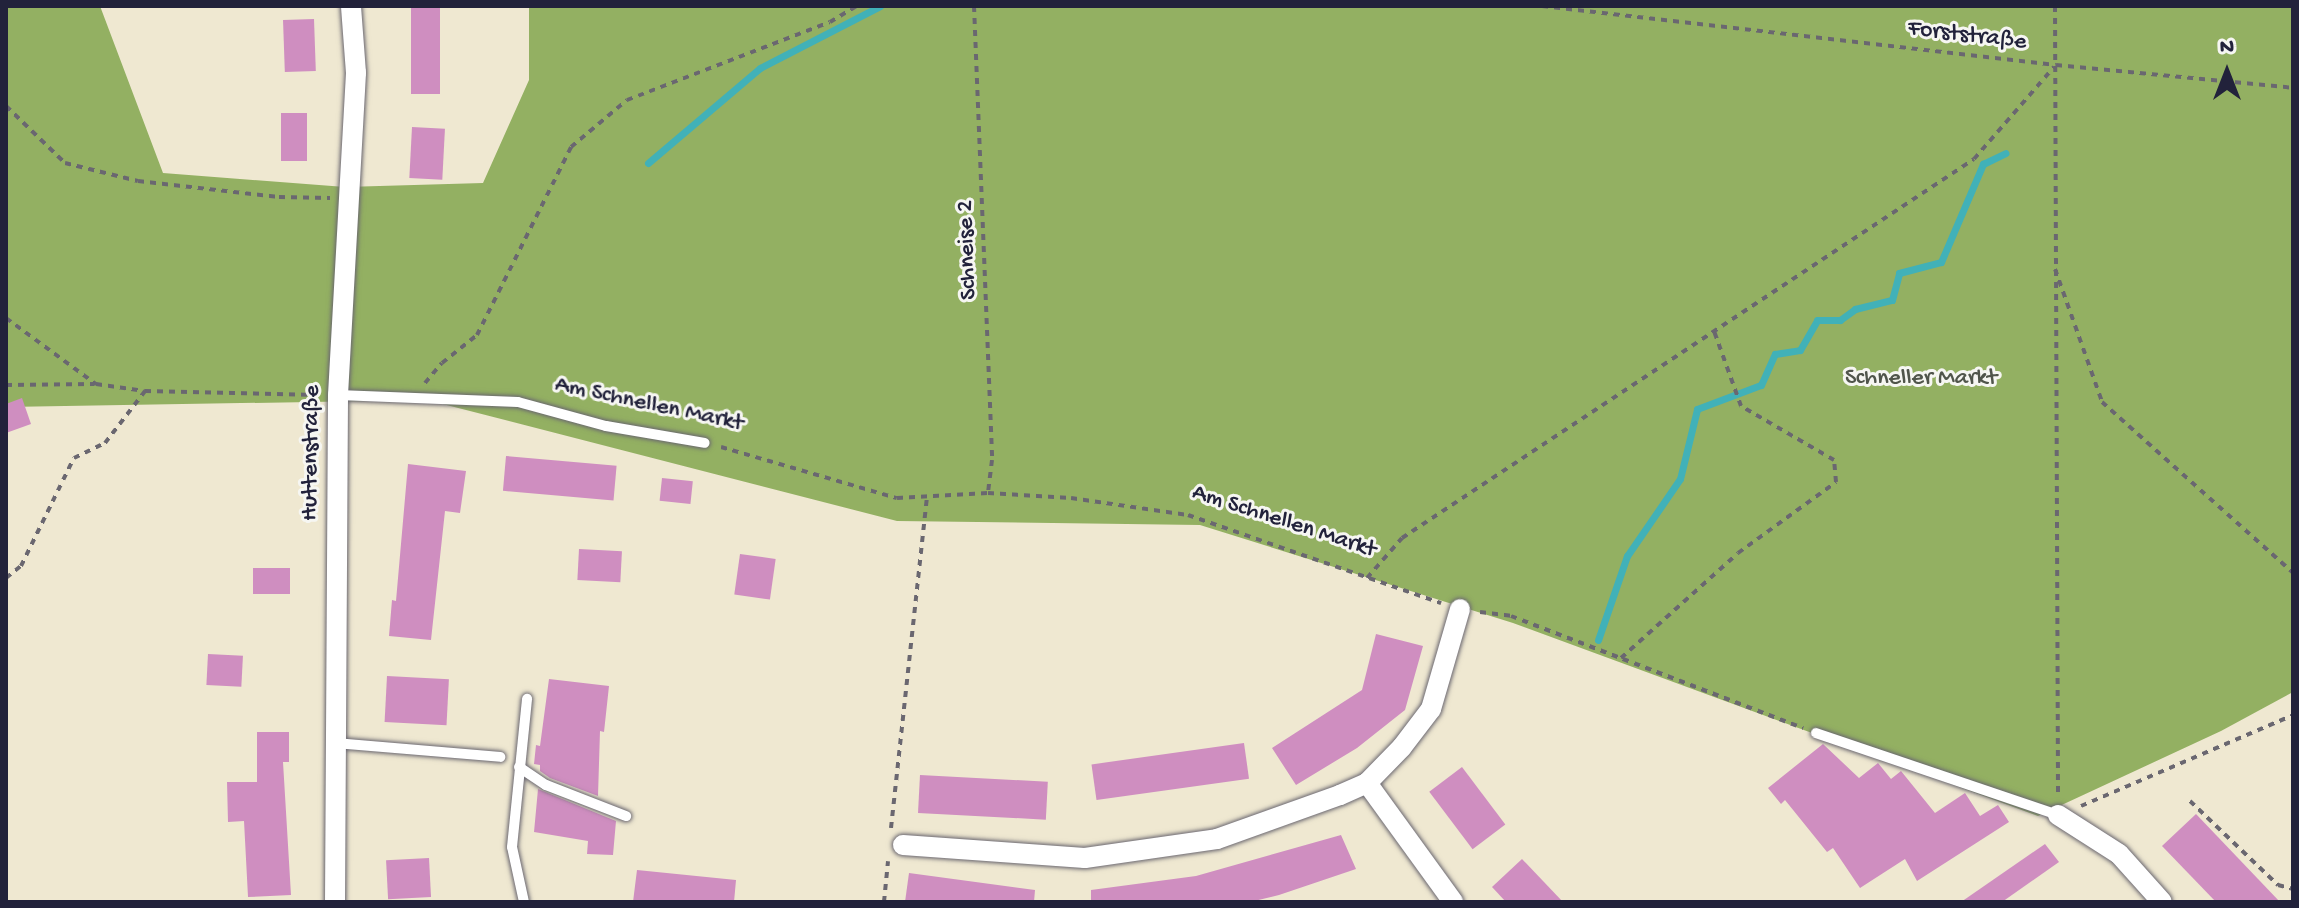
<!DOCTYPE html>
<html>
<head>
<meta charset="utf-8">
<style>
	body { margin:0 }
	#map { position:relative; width:2299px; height:908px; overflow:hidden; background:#efe8d1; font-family:"Gochi Hand",sans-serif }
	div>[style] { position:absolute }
	.forest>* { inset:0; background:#93b062 }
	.stream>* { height:7px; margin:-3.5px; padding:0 3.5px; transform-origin:3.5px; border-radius:3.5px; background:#41b1b8 }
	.building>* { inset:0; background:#cf8ec0; transform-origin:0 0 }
	.path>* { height:4px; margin-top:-2px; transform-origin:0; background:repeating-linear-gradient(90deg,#6a6770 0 6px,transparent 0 12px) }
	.roads { filter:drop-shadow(0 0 2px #6a6770) drop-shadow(0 0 2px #6a6770) }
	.lane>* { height:10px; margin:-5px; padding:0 5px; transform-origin:5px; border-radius:5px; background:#fff }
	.street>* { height:20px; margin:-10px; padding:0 10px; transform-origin:10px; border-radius:10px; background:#fff }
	span { translate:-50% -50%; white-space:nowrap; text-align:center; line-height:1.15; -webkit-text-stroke:6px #f6f6f2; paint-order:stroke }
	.street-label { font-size:24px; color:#22223b }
	.park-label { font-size:24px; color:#50554b }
	.frame { position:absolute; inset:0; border:8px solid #22223b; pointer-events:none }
	.north { position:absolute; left:2187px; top:32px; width:80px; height:80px; -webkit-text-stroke:6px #f6f6f2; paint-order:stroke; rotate:0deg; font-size:22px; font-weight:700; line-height:32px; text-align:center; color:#22223b }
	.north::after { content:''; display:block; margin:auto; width:28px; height:36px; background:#22223b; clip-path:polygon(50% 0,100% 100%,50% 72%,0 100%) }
</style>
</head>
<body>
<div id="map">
	<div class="forest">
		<div style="clip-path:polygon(6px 6px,100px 6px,163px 173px,345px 187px,483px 183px,529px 80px,529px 6px,2293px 6px,2293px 692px,2221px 731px,2038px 816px,1513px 623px,1200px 525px,897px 521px,427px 400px,6px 407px)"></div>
	</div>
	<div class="stream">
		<div style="left:648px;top:163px;width:147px;rotate:-40.3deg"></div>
		<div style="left:760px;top:68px;width:135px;rotate:-27.3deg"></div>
		<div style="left:1598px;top:640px;width:89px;rotate:-71deg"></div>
		<div style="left:1627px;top:556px;width:93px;rotate:-55.5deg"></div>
		<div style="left:1680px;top:479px;width:72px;rotate:-76.3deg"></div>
		<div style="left:1697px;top:409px;width:68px;rotate:-20.6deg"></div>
		<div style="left:1761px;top:385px;width:34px;rotate:-66deg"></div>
		<div style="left:1775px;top:354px;width:25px;rotate:-9deg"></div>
		<div style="left:1800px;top:350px;width:34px;rotate:-60deg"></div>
		<div style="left:1817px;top:320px;width:23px"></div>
		<div style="left:1840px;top:320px;width:19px;rotate:-36deg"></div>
		<div style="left:1855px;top:309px;width:38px;rotate:-14deg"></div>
		<div style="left:1892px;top:300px;width:28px;rotate:-75deg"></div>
		<div style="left:1899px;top:273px;width:43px;rotate:-14.7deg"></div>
		<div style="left:1941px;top:262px;width:107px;rotate:-66.8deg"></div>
		<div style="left:1983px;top:164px;width:25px;rotate:-26deg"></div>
	</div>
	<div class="building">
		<div style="left:411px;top:6px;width:29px;height:88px"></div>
		<div style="left:314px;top:19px;width:52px;height:31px;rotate:88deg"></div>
		<div style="left:281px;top:113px;width:26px;height:48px"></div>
		<div style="left:412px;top:127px;width:33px;height:51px;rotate:3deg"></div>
		<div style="clip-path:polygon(22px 398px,31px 424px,6px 433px,6px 404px)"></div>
		<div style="left:506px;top:456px;width:111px;height:35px;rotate:5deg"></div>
		<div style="clip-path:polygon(408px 464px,466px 471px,460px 513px,445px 511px,431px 640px,389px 636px,392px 600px,396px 601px)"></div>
		<div style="left:662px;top:478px;width:31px;height:23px;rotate:6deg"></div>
		<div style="left:579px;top:549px;width:43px;height:31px;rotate:3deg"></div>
		<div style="left:740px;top:554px;width:36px;height:41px;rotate:8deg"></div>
		<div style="left:253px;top:568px;width:37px;height:26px"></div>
		<div style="clip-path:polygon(1376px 634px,1423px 646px,1405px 710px,1357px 748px,1296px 785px,1272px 748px,1362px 690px)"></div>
		<div style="left:208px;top:654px;width:35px;height:31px;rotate:3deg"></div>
		<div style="left:387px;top:676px;width:62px;height:46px;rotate:3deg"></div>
		<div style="clip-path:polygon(549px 679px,609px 686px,604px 732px,600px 731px,598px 796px,550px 778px,540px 771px,540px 765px,534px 764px,536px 745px,540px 746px)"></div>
		<div style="clip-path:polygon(257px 732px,289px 732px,289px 762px,283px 762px,291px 895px,248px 897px,244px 821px,228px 822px,227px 782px,257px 782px)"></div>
		<div style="left:1244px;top:743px;width:36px;height:154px;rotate:82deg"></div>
		<div style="clip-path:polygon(1823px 744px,1859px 778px,1878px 763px,1891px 779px,1901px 771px,1935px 813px,1965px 793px,1980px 816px,1998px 805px,2009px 822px,1917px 881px,1905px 859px,1860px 888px,1833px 848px,1827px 852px,1785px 800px,1781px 804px,1768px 788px)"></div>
		<div style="left:1462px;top:767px;width:72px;height:41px;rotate:53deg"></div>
		<div style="left:920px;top:775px;width:128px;height:38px;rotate:3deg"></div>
		<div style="clip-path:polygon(538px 789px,616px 821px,613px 855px,587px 854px,588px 841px,534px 832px)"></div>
		<div style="clip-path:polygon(2196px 814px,2280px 902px,2216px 902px,2162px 846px)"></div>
		<div style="clip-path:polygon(1341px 835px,1356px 869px,1279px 895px,1250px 902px,1091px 902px,1091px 890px,1196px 876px)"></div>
		<div style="clip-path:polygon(2045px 844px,2059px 862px,2002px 902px,1961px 902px)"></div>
		<div style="left:429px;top:858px;width:39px;height:43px;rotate:87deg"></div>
		<div style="clip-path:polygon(1522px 859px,1563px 902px,1506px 902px,1492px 887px)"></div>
		<div style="clip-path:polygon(637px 870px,736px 880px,734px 902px,633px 902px)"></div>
		<div style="clip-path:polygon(909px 873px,1035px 890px,1034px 902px,905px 902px)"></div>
	</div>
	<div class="path">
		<div style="left:974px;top:6px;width:454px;rotate:87.7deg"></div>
		<div style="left:992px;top:460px;width:33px;rotate:97deg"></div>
		<div style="left:1542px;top:6px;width:517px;rotate:6.55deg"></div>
		<div style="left:2056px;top:65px;width:238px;rotate:5.5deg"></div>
		<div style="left:2055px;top:6px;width:790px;rotate:89.78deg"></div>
		<div style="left:6px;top:106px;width:82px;rotate:44deg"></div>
		<div style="left:65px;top:163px;width:75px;rotate:13.9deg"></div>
		<div style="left:138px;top:181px;width:142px;rotate:6.5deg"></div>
		<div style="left:279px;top:197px;width:51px;rotate:1.1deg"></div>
		<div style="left:2055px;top:269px;width:141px;rotate:70.5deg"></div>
		<div style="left:2102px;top:402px;width:256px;rotate:41.8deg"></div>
		<div style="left:6px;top:318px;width:112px;rotate:36.3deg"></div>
		<div style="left:96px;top:384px;width:49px;rotate:8.1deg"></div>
		<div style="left:145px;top:391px;width:173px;rotate:1.3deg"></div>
		<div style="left:425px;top:383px;width:26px;rotate:-50deg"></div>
		<div style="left:442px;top:363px;width:45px;rotate:-38.7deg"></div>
		<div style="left:477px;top:335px;width:210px;rotate:-63.4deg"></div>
		<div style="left:571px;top:147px;width:73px;rotate:-40deg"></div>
		<div style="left:627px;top:100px;width:217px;rotate:-21deg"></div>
		<div style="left:830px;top:22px;width:31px;rotate:-31deg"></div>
		<div style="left:6px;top:385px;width:88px;rotate:-0.7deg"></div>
		<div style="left:721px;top:447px;width:183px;rotate:16.2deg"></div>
		<div style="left:897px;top:498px;width:91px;rotate:-3.1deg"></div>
		<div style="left:988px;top:493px;width:83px;rotate:3.4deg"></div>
		<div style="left:1071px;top:498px;width:118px;rotate:8.3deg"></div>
		<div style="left:1188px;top:515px;width:268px;rotate:19.2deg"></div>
		<div style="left:6px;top:578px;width:19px;rotate:-39deg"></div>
		<div style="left:21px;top:566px;width:120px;rotate:-63.9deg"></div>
		<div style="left:74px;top:458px;width:34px;rotate:-26deg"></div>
		<div style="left:105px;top:443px;width:66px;rotate:-52.4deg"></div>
		<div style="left:1367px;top:578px;width:53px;rotate:-48.8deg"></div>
		<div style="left:1402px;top:538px;width:686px;rotate:-33.53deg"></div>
		<div style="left:1974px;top:159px;width:122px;rotate:-49deg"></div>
		<div style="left:1480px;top:612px;width:31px;rotate:7deg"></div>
		<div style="left:1511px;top:616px;width:313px;rotate:21deg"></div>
		<div style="left:1621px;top:658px;width:157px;rotate:-41.9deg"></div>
		<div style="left:1738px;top:553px;width:121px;rotate:-35.9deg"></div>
		<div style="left:1836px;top:482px;width:22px;rotate:-95deg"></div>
		<div style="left:1834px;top:460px;width:108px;rotate:-149.9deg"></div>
		<div style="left:1741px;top:406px;width:80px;rotate:-109.8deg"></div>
		<div style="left:2190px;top:801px;width:122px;rotate:43.7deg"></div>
		<div style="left:2278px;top:885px;width:16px;rotate:15deg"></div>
		<div style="left:2081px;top:806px;width:231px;rotate:-23.2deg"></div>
		<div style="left:891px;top:828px;width:334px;rotate:-83.8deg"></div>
		<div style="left:884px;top:902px;width:41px;rotate:-84.4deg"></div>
	</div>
	<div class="roads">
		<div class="lane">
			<div style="left:338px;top:395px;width:180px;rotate:2.2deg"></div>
			<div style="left:518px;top:402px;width:91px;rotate:15.3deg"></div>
			<div style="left:606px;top:426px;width:100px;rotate:9.7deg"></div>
			<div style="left:1816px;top:733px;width:256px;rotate:18.7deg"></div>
			<div style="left:335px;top:743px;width:166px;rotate:4.8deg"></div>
			<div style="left:519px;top:767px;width:32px;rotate:34deg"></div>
			<div style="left:546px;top:785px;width:86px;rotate:21.2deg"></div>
			<div style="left:524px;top:902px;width:56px;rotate:-102.3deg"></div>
			<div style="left:512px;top:847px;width:149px;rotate:-84.2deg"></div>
		</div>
		<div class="street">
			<div style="left:1367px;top:783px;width:147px;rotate:54.1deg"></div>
			<div style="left:2058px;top:815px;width:72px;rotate:32.6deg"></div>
			<div style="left:2119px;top:854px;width:64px;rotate:48.1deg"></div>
			<div style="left:903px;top:845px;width:182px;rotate:4.1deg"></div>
			<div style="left:1085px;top:858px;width:133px;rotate:-8.2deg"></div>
			<div style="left:1217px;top:839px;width:131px;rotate:-19.7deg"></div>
			<div style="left:1340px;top:795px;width:30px;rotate:-24deg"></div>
			<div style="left:1367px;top:783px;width:50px;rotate:-45.8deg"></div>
			<div style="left:1402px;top:747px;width:48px;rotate:-52.7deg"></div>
			<div style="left:1431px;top:709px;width:104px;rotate:-73.8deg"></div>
			<div style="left:335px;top:902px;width:507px;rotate:-89.66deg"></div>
			<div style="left:338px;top:395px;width:323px;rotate:-86.8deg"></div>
			<div style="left:356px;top:73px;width:67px;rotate:-94.3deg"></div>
		</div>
	</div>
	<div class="street-label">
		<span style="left:1967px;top:36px;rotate:7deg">Forststraße</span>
		<span style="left:968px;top:250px;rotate:-92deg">Schneise 2</span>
		<span style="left:649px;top:405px;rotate:12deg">Am Schnellen Markt</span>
		<span style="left:312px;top:453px;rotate:-89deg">Huttenstraße</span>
		<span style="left:1284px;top:522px;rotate:18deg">Am Schnellen Markt</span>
	</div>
	<div class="park-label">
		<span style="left:1921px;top:379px">Schneller Markt</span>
	</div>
	<div class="frame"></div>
	<div class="north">N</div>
</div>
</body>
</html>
